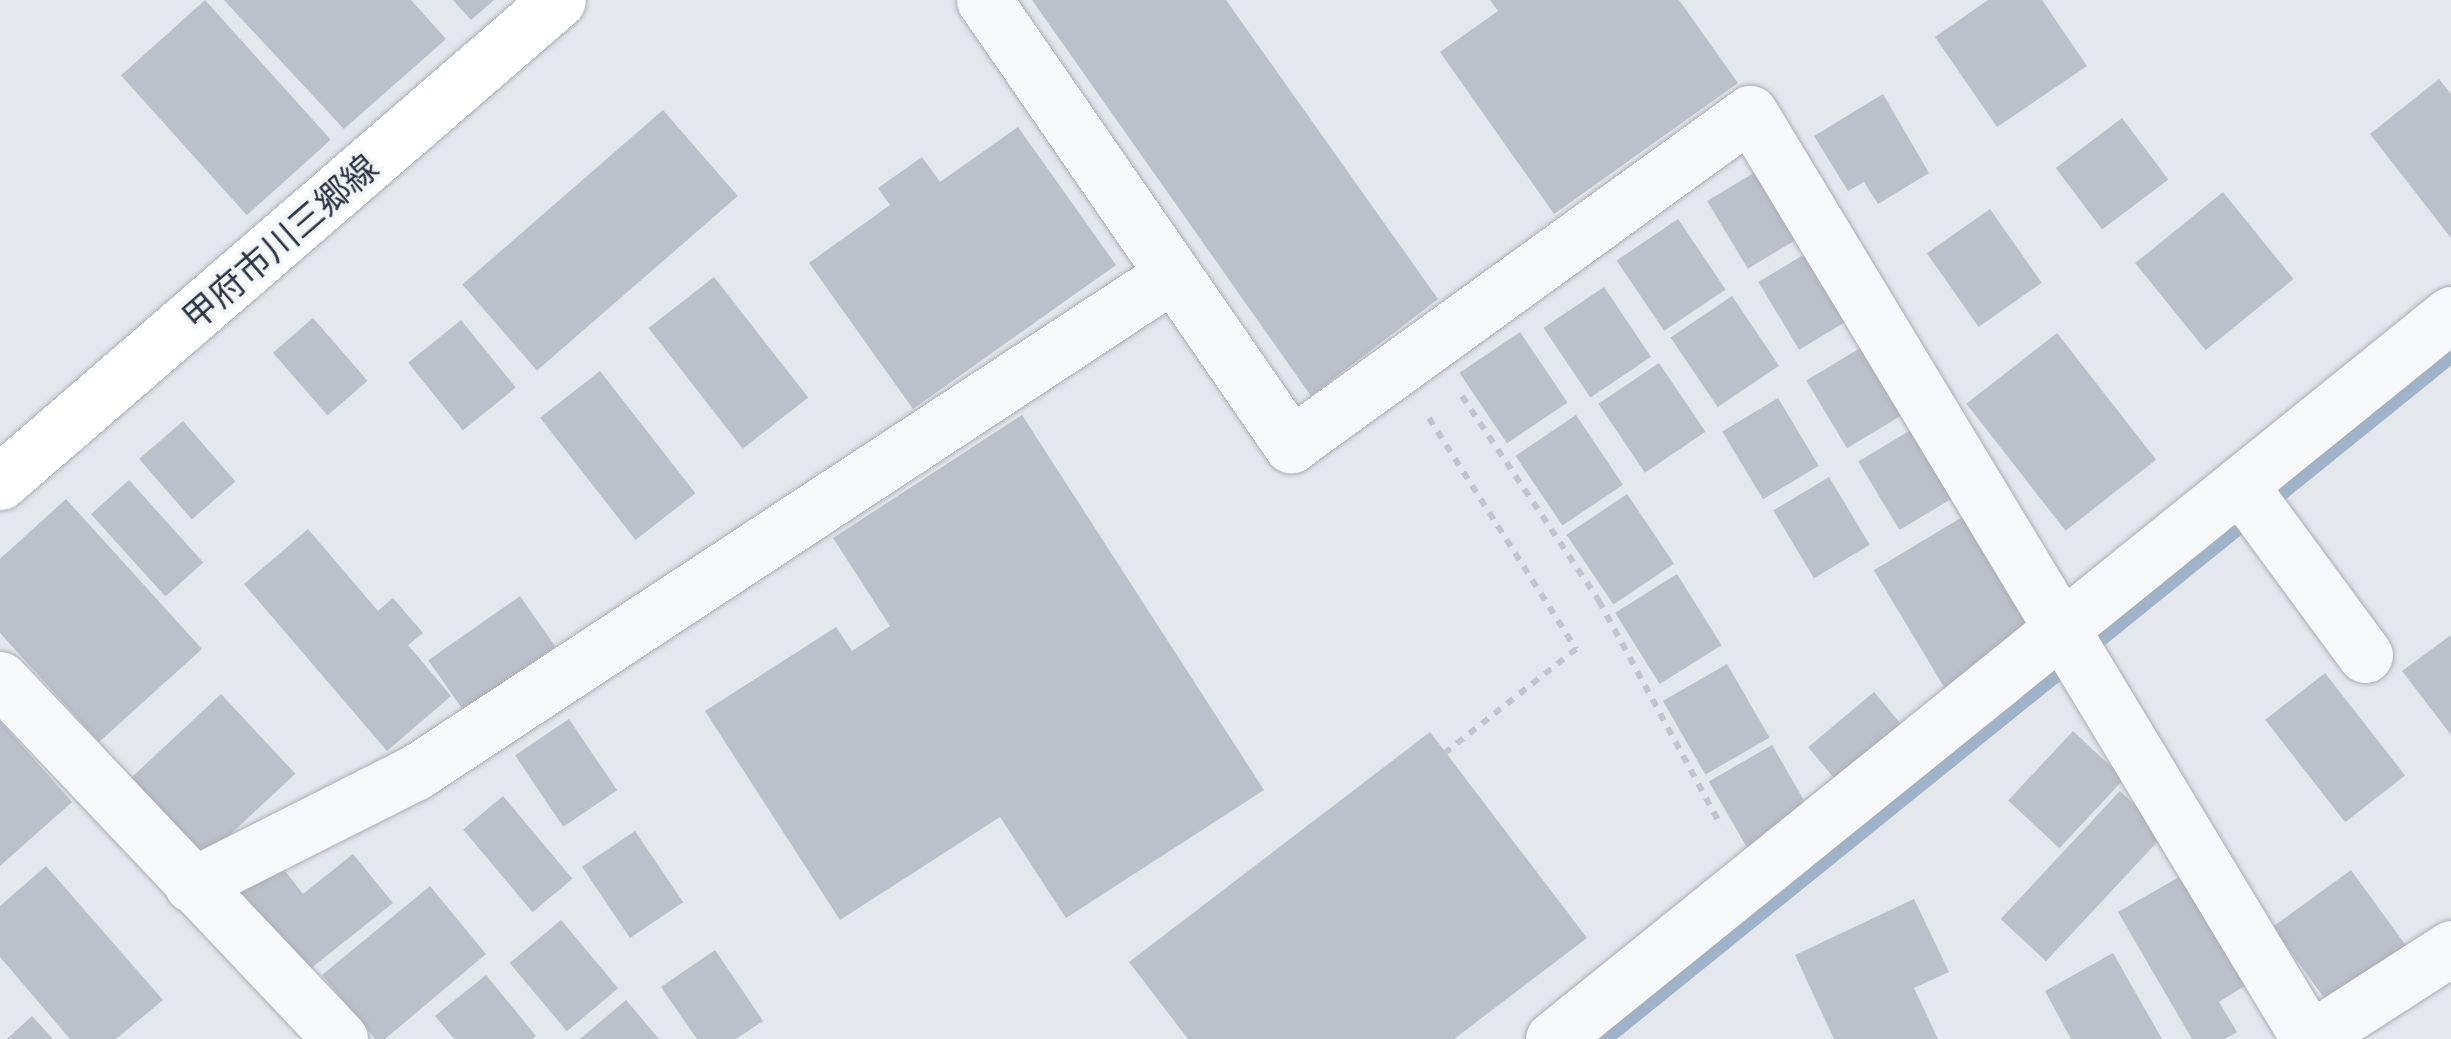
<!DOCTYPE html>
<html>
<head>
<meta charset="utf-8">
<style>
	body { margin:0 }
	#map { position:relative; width:2451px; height:1039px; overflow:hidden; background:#e4e7ec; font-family:Barlow,"Noto Sans JP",sans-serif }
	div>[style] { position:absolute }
	.stream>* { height:20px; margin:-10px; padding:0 10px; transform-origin:10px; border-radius:10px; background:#9fb4cc }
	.building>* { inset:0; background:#bbc0ca; transform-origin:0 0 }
	.path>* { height:6px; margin-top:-3px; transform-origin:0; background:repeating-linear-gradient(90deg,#c2c5cb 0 8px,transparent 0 16px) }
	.roads { filter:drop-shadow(0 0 2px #a9aeb7) drop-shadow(0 0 2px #a9aeb7) }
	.minor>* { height:55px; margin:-27.5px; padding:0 27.5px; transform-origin:27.5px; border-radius:27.5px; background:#f7f8fa }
	.major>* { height:55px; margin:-27.5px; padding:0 27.5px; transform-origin:27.5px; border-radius:27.5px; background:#fff }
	span { translate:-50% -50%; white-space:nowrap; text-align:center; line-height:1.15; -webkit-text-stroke:8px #f4f6f9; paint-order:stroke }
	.street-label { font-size:35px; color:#2b3445 }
</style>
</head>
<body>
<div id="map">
	<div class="stream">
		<div style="left:1601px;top:1039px;width:1092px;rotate:-38.91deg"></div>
	</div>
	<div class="building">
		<div style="left:205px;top:0;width:188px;height:113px;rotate:48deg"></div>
		<div style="clip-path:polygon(224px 0,411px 0,446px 39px,344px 129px)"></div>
		<div style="clip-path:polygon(453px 0,494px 0,471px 20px)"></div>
		<div style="clip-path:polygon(1032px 0,1226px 0,1438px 299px,1311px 396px)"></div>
		<div style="clip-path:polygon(1490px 0,1679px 0,1738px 83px,1554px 214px,1440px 52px,1498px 11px)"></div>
		<div style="clip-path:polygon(1988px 0,2042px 0,2087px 66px,1997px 127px,1935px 37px)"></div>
		<div style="clip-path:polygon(2439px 79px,2451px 94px,2451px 238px,2370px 134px)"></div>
		<div style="clip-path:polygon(1883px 94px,1929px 173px,1878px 204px,1864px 182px,1848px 191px,1814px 136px)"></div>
		<div style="left:663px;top:110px;width:114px;height:266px;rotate:49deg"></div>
		<div style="left:2122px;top:118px;width:77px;height:83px;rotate:53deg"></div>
		<div style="clip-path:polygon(1018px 127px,1116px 265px,913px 409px,809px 263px,890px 205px,878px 188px,922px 157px,940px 182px)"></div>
		<div style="left:1762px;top:168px;width:79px;height:64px;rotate:59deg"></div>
		<div style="left:2223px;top:192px;width:112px;height:113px;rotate:51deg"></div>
		<div style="left:1990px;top:209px;width:90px;height:77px;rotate:55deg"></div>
		<div style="left:1678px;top:219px;width:85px;height:74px;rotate:56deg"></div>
		<div style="left:1815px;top:248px;width:79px;height:66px;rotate:59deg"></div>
		<div style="left:714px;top:277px;width:153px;height:83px;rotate:52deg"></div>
		<div style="left:1604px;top:287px;width:84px;height:73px;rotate:56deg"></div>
		<div style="left:1732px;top:296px;width:84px;height:74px;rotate:56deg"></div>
		<div style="left:313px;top:318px;width:83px;height:53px;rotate:49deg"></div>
		<div style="left:461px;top:320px;width:87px;height:68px;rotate:51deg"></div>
		<div style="left:1520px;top:332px;width:85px;height:73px;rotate:56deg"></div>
		<div style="left:2057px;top:333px;width:161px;height:115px;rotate:52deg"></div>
		<div style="left:1862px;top:347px;width:79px;height:65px;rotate:59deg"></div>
		<div style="left:1659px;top:363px;width:83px;height:73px;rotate:56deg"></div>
		<div style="left:600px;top:371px;width:155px;height:76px;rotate:52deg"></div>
		<div style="left:1778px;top:398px;width:79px;height:65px;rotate:59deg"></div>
		<div style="clip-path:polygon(1022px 415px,1264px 790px,1066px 918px,1000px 817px,840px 920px,705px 711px,836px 627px,852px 651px,890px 626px,833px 538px)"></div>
		<div style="left:1576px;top:415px;width:84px;height:73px;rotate:56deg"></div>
		<div style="left:183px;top:421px;width:80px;height:58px;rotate:49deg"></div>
		<div style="left:1914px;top:428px;width:80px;height:65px;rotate:59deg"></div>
		<div style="left:1829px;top:477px;width:79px;height:65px;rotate:59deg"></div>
		<div style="left:129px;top:480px;width:111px;height:51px;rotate:48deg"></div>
		<div style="left:1627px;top:494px;width:84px;height:73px;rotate:56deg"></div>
		<div style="clip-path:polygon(66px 499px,202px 649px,99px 742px,0 633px,0 559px)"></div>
		<div style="left:1969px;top:513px;width:138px;height:111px;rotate:59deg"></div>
		<div style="clip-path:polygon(308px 529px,378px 611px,393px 598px,423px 633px,408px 645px,451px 696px,387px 751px,244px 584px)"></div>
		<div style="left:1677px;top:574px;width:84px;height:73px;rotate:58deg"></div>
		<div style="left:520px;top:596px;width:62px;height:112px;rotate:55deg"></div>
		<div style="clip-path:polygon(2451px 635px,2451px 735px,2402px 671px)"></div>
		<div style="left:1727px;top:664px;width:85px;height:74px;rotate:60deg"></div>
		<div style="left:2325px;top:673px;width:130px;height:76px;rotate:52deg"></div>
		<div style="left:1874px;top:692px;width:51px;height:86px;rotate:50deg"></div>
		<div style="left:221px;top:694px;width:109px;height:134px;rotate:47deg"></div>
		<div style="left:569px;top:719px;width:86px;height:65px;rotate:56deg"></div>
		<div style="clip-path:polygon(0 721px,72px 802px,0 866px)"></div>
		<div style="left:2073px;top:731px;width:70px;height:95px;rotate:43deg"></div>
		<div style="clip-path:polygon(1430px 732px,1587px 938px,1454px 1039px,1188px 1039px,1129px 962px)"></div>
		<div style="left:1772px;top:745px;width:85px;height:73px;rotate:60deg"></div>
		<div style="left:2120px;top:791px;width:62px;height:175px;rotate:43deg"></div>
		<div style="left:503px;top:796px;width:108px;height:52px;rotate:50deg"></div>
		<div style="left:635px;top:831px;width:86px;height:64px;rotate:56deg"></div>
		<div style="clip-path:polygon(353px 854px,393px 903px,305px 973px,241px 893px,279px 863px,303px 894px)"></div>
		<div style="clip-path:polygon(46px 866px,163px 1000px,116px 1039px,70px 1039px,0 957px,0 906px)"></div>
		<div style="left:2351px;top:870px;width:94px;height:97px;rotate:54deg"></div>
		<div style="clip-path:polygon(2181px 876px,2246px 985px,2219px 1002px,2237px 1032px,2225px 1039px,2192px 1039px,2118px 912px)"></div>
		<div style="clip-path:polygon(430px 886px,486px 954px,385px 1039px,375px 1039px,322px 975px)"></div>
		<div style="clip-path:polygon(1914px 899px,1949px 972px,1914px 988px,1938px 1039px,1834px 1039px,1795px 955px)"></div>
		<div style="left:561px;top:920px;width:89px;height:67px;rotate:50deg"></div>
		<div style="clip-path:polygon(715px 950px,763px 1021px,736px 1039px,697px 1039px,661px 987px)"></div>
		<div style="clip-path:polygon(2113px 953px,2162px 1039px,2071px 1039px,2045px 991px)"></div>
		<div style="clip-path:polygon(486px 975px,536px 1036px,533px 1039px,454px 1039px,435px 1016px)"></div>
		<div style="clip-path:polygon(626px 1000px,659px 1039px,580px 1039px)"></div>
		<div style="clip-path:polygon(32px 1016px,53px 1039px,7px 1039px)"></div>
	</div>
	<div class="path">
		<div style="left:1462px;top:396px;width:247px;rotate:56.2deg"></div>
		<div style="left:1599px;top:601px;width:256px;rotate:61.5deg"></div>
		<div style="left:1429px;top:418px;width:274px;rotate:57.5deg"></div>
		<div style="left:1576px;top:649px;width:167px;rotate:141.6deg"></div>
	</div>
	<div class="roads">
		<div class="minor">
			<div style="left:984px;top:0;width:541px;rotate:55.4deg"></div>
			<div style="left:1291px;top:445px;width:566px;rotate:-35.88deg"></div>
			<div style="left:1750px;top:113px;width:1082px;rotate:58.88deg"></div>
			<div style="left:2240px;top:485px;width:211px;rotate:53.7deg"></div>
			<div style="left:0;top:679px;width:495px;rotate:46.6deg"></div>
			<div style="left:192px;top:885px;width:251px;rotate:-26.8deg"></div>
			<div style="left:416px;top:772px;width:903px;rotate:-33.34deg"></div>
			<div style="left:1553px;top:1039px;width:1154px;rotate:-38.92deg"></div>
			<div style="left:2310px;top:1039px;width:168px;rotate:-32.8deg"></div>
		</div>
		<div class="major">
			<div style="left:0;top:482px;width:737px;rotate:-40.82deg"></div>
		</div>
	</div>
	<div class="street-label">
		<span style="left:279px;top:241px;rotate:-41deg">甲府市川三郷線</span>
	</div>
</div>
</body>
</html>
